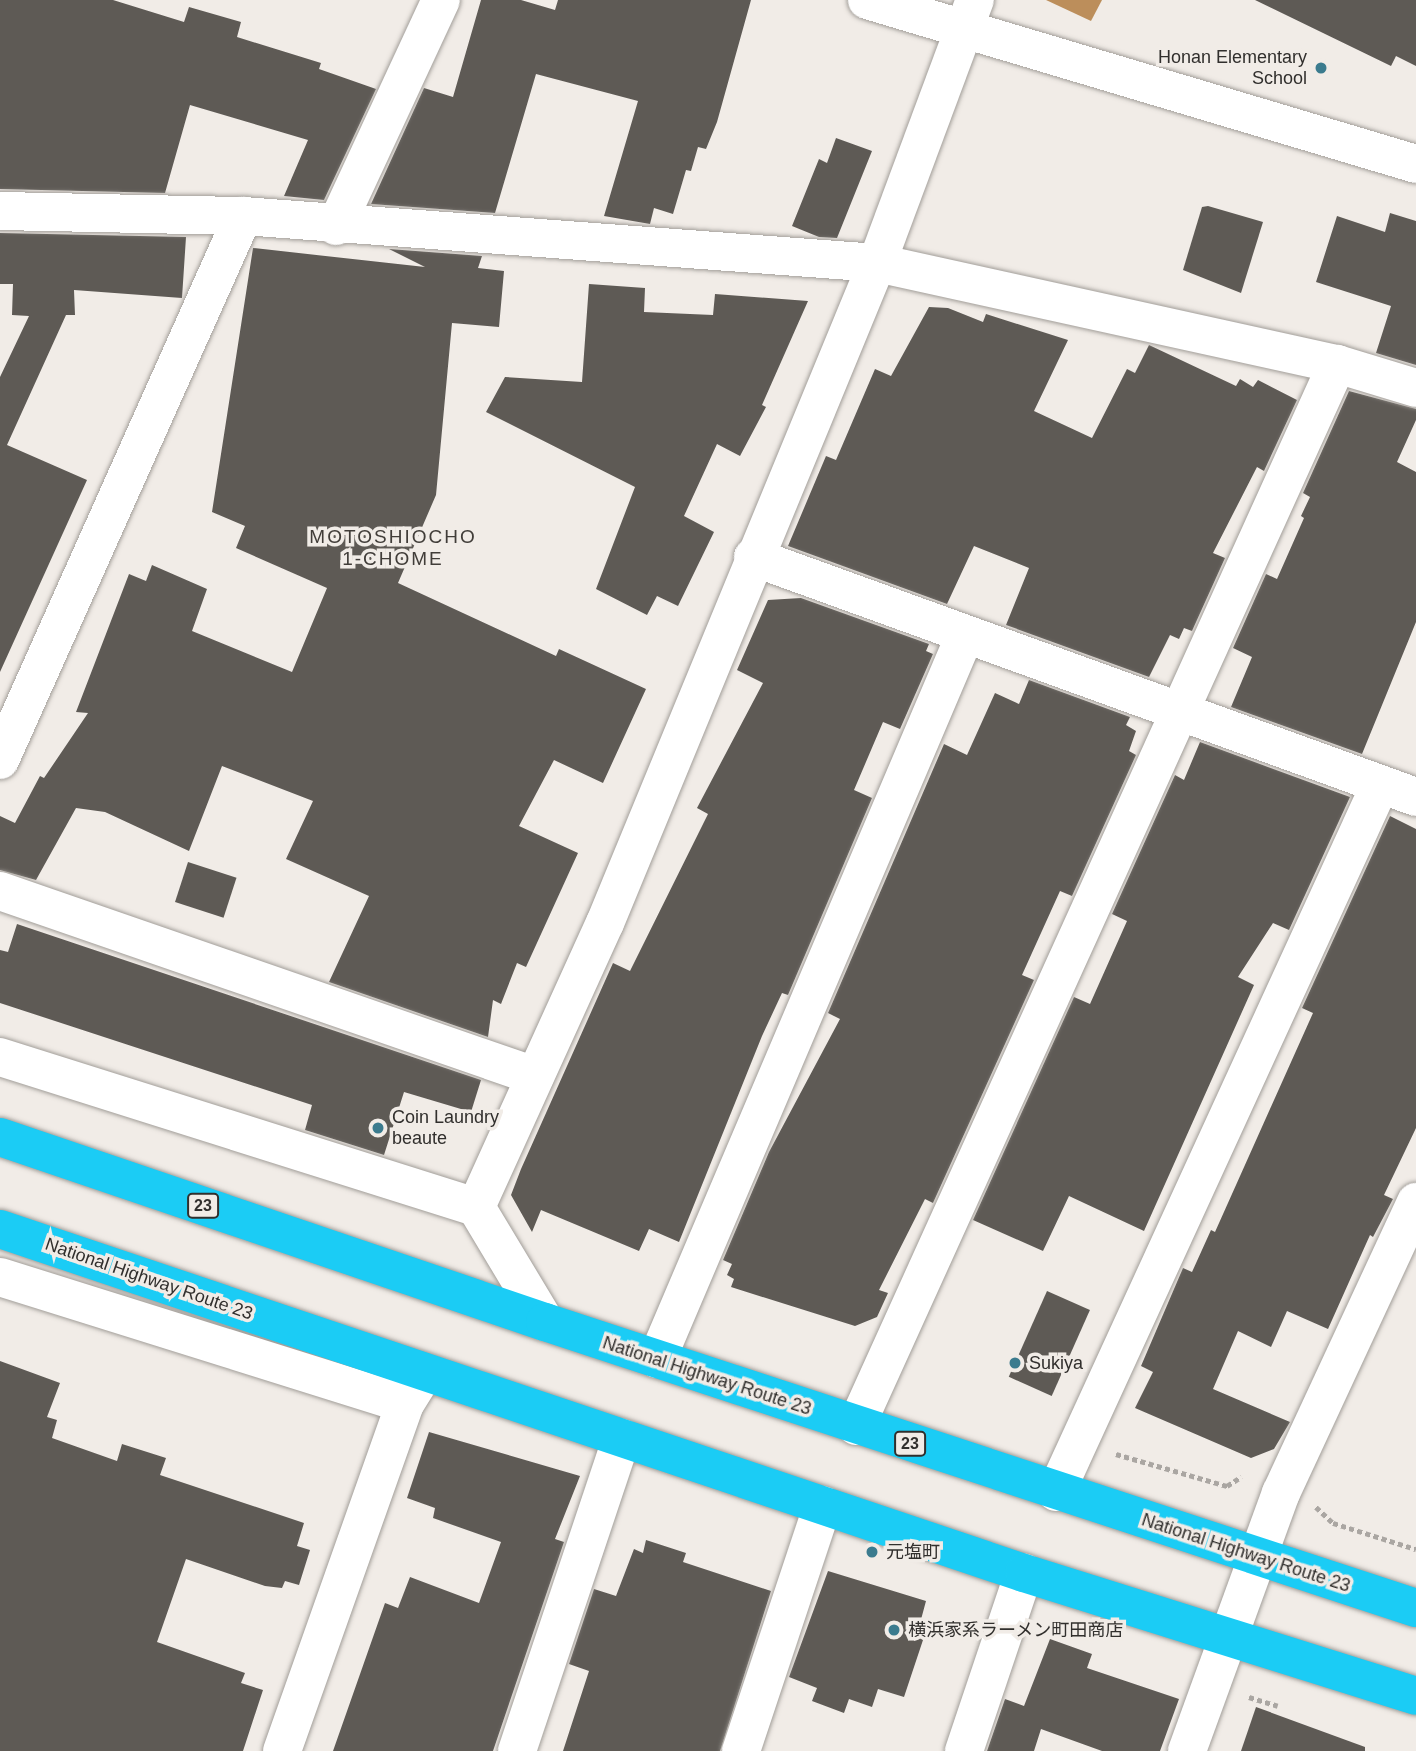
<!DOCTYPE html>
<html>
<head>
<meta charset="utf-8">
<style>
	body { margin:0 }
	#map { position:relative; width:1416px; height:1751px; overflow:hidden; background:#f1ece7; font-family:Arial,"Noto Sans JP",sans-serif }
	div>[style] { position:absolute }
	.water>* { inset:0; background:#bc8e5b }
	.building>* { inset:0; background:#5e5a55; transform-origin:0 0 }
	.path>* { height:4.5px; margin-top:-2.25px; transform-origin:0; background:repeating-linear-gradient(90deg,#aaa6a2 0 5px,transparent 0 8.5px) }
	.roads { filter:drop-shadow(0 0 2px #a29e99) drop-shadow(0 0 2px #a29e99) }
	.minor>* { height:38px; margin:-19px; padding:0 19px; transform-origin:19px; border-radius:19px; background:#fff }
	.highway>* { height:38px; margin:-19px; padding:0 19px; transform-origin:19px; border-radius:19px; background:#1bccf5 }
	.dots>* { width:19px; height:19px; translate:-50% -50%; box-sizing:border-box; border:4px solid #f1ece7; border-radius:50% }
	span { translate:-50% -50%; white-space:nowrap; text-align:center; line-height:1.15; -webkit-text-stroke:7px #f1ece7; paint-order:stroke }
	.shield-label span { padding:2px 5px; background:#f1ece7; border:2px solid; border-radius:5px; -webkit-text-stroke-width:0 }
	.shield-label { font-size:16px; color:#312f2d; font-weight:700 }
	.poi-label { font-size:18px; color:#312f2d }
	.right { translate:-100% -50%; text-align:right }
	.left { translate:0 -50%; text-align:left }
	.street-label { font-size:18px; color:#312f2d }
	.neighbourhood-label { font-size:19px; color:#413d39; letter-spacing:2px }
</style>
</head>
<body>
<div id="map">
	<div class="water">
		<div style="clip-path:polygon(1046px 0,1102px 0,1091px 21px)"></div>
	</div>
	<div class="building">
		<div style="clip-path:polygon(0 0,113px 0,184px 22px,189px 7px,241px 22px,237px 37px,321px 63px,319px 69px,376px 89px,324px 200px,284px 196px,308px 140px,190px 105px,165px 193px,0 189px)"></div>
		<div style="clip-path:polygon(481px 0,521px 0,555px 10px,558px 0,751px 0,717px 122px,706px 149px,698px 147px,691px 171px,686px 170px,673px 214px,654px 208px,650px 224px,604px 216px,638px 101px,536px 74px,495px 213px,371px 204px,424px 88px,453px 97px)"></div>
		<div style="clip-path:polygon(1255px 0,1416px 0,1416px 66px,1396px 56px,1391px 66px)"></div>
		<div style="clip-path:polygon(836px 138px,872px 151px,837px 238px,819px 237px,792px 226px,819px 159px,827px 163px)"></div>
		<div style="clip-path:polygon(1208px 206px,1263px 222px,1241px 293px,1183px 270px,1202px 207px)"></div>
		<div style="clip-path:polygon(1390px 213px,1416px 221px,1416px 365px,1376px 353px,1391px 306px,1316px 282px,1337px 216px,1385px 232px)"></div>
		<div style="clip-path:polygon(0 233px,186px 237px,182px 298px,74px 290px,75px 315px,66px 315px,7px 445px,87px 480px,0 672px,0 377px,29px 316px,12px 315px,13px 284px,0 284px)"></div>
		<div style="clip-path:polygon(253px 248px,425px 267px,389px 249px,482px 256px,478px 268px,504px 271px,499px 327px,452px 323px,436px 495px,398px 583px,556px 656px,559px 649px,646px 689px,603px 783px,554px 760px,519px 826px,578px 853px,526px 967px,517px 963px,501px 1004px,493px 1000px,488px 1037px,329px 982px,369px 896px,286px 859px,313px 801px,222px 766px,189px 851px,105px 812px,76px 808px,36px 880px,0 870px,0 816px,15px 823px,40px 776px,44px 778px,88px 713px,76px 712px,129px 574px,146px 581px,152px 565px,207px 589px,192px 631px,292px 672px,327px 588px,236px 548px,245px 526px,212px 512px)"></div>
		<div style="clip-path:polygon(589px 284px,645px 288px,644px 312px,713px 315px,715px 294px,808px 301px,762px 405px,766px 407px,740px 456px,717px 444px,684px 516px,714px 532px,678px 606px,657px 596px,647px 615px,596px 589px,635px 487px,486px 412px,505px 377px,582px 382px)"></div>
		<div style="clip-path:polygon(929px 307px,948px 308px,983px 322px,986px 314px,1068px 340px,1034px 411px,1092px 438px,1127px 369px,1135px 373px,1149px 345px,1236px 386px,1240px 379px,1253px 387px,1258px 380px,1297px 400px,1264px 471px,1257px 467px,1213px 553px,1225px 558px,1192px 631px,1184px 628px,1179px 639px,1170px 635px,1149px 677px,1006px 625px,1029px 568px,974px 546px,947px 604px,788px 546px,826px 456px,836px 460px,875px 369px,891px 376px)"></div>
		<div style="clip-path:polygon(1349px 391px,1416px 409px,1416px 420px,1397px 462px,1416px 472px,1416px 622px,1362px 754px,1231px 707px,1252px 657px,1233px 648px,1266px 574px,1277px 579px,1304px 518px,1301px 516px,1310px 497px,1303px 493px)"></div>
		<div style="clip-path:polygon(801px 598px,929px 644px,926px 651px,933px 654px,900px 729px,883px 722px,854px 790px,872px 798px,788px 995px,782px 993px,762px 1036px,679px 1242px,649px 1229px,639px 1251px,541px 1210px,532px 1232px,511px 1195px,521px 1169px,613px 963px,630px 971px,708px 814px,697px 808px,763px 683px,737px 670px,768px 600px)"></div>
		<div style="clip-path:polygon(1029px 680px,1130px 717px,1126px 725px,1136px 731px,1129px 751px,1136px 755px,1072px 896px,1060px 891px,1022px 975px,1034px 980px,933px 1203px,925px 1199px,879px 1290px,888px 1293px,877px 1317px,855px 1326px,731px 1287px,734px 1279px,727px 1275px,732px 1264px,723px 1260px,769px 1152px,840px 1019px,828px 1013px,944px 744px,967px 755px,995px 693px,1019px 704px)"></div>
		<div style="clip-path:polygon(1200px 742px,1350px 797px,1289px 930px,1273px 923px,1238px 977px,1254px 985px,1144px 1231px,1069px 1196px,1043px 1251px,973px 1220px,1074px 997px,1090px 1004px,1127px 921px,1112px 914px,1175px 775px,1184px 780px)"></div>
		<div style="clip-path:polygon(1390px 816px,1416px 829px,1416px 1128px,1384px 1195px,1393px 1199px,1373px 1237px,1370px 1235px,1328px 1329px,1287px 1311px,1271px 1347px,1238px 1331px,1213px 1389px,1290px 1422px,1274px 1449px,1251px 1458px,1135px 1408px,1153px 1372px,1141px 1366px,1183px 1268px,1192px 1272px,1211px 1230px,1215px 1232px,1313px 1013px,1302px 1008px)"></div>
		<div style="left:188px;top:862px;width:51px;height:42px;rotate:18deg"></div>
		<div style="clip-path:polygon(17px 924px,481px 1080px,471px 1112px,404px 1092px,384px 1155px,305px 1130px,312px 1105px,0 1003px,0 950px,8px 952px)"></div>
		<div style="left:1047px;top:1291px;width:47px;height:94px;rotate:24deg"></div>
		<div style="clip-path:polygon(0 1361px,60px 1383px,47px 1417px,57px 1420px,52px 1438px,117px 1461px,122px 1444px,166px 1458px,160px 1475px,304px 1523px,297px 1546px,310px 1550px,299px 1585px,285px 1581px,282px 1588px,265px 1586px,186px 1559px,157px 1642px,245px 1673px,241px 1683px,263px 1690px,243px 1751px,0 1751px)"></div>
		<div style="clip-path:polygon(429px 1432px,580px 1476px,555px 1539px,564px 1542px,493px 1751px,333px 1751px,385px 1603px,398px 1608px,410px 1577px,479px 1603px,501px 1542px,433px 1518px,435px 1508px,407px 1498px)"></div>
		<div style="clip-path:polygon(646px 1540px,686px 1553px,683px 1562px,771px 1591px,720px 1751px,563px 1751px,589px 1671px,569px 1664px,594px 1589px,616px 1596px,634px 1549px,643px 1553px)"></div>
		<div style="clip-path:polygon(828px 1571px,926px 1601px,919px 1627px,927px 1628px,904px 1697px,878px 1689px,872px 1707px,849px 1699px,844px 1713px,812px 1701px,817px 1688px,789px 1677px)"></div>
		<div style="clip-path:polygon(1050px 1639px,1092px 1654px,1087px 1668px,1179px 1699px,1160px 1751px,1102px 1751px,1041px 1729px,1034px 1751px,987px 1751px,1005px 1699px,1024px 1706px)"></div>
		<div style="clip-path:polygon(1256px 1707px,1365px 1747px,1365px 1751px,1241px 1751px)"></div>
	</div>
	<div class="path">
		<div style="left:1116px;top:1454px;width:116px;rotate:16.1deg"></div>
		<div style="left:1227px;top:1486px;width:17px;rotate:-33deg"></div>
		<div style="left:1316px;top:1507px;width:23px;rotate:43deg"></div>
		<div style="left:1333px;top:1523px;width:87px;rotate:17.4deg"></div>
		<div style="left:1249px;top:1697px;width:30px;rotate:17deg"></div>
	</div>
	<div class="roads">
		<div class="minor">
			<div style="left:867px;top:0;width:573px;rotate:16.63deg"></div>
			<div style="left:0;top:211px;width:243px;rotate:1.2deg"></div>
			<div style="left:243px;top:216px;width:636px;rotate:4.24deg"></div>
			<div style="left:877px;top:263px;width:471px;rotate:12.4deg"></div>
			<div style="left:1337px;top:364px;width:83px;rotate:16.9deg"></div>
			<div style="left:336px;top:226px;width:249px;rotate:-65.1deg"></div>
			<div style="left:753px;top:557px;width:705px;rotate:19.9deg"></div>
			<div style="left:0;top:760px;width:596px;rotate:-65.93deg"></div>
			<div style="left:0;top:891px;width:566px;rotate:19.08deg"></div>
			<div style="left:0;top:1057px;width:499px;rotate:17.5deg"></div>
			<div style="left:476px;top:1207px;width:134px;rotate:59deg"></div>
			<div style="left:476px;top:1207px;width:312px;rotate:-65.6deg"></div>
			<div style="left:605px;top:923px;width:714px;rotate:-67.6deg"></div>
			<div style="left:877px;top:263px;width:281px;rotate:-69.6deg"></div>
			<div style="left:0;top:1277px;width:424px;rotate:17.4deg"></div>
			<div style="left:657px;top:1359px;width:787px;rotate:-66.95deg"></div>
			<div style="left:856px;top:1426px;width:1166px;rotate:-65.63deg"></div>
			<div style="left:1056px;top:1492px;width:778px;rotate:-65.38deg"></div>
			<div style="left:282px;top:1751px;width:368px;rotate:-70.5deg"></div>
			<div style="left:405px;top:1404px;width:25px;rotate:-58deg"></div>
			<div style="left:517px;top:1751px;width:330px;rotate:-71.5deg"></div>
			<div style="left:741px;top:1751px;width:259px;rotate:-71.6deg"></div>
			<div style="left:964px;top:1751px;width:188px;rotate:-71.4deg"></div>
			<div style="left:1187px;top:1751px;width:275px;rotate:-70deg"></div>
			<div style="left:1281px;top:1493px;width:321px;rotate:-65.1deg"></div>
		</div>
		<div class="highway">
			<div style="left:0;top:1137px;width:576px;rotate:18.75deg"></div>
			<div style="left:545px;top:1322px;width:917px;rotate:18.18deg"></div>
			<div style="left:0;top:1229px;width:1080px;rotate:18.57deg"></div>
			<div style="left:1024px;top:1573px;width:411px;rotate:17.4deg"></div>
		</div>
	</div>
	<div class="dots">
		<div style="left:1321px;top:68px;background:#3b7b8e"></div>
		<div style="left:378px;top:1128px;background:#3b7b8e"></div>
		<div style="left:1015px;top:1363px;background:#3b7b8e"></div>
		<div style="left:872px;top:1552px;background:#3b7b8e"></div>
		<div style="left:894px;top:1630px;background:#3b7b8e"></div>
	</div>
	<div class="shield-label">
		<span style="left:203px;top:1206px">23</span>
		<span style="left:910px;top:1444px">23</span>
	</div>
	<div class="poi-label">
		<span class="right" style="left:1307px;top:68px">Honan Elementary<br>School</span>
		<span class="left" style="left:392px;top:1128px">Coin Laundry<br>beaute</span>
		<span class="left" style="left:1029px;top:1363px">Sukiya</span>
		<span class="left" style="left:886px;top:1552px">元塩町</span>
		<span class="left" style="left:908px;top:1630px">横浜家系ラーメン町田商店</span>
	</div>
	<div class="street-label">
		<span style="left:149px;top:1279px;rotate:19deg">National Highway Route 23</span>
		<span style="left:707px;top:1376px;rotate:18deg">National Highway Route 23</span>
		<span style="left:1246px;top:1553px;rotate:18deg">National Highway Route 23</span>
	</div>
	<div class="neighbourhood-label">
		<span style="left:393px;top:548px">MOTOSHIOCHO<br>1-CHOME</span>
	</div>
</div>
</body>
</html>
